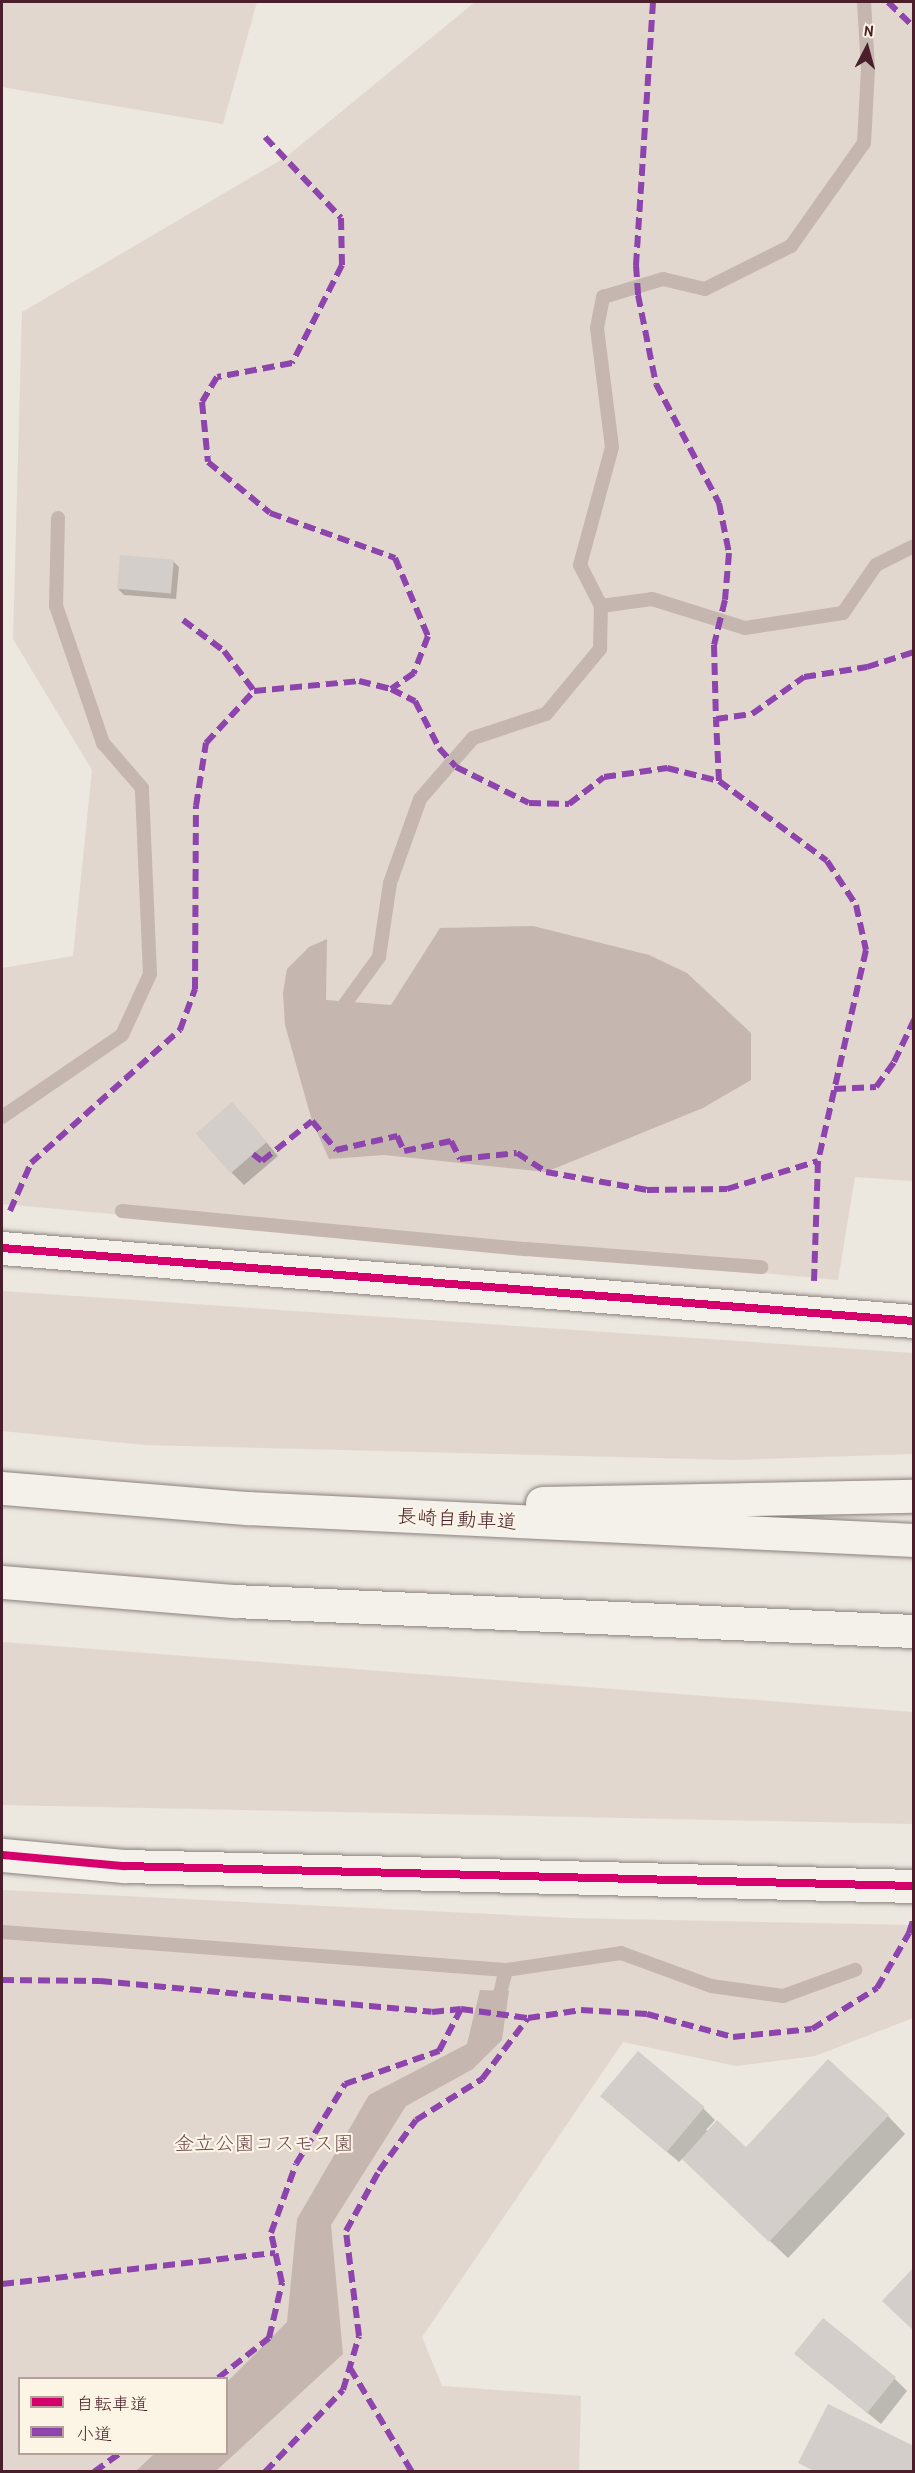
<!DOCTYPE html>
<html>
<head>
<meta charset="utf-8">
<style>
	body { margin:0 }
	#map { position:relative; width:915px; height:2473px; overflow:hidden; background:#ece7df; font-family:"Patrick Hand","Klee One",sans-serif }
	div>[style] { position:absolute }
	.green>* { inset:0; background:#e1d7ce }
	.water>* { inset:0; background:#c6b6b0 }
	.shadow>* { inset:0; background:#0003 }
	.stream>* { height:14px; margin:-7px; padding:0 7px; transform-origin:7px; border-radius:7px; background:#c6b6b0 }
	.building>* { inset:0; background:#d3cec9; transform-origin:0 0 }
	.roads { filter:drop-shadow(0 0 2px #8b817f) drop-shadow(0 0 2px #8b817f) }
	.secondary>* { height:33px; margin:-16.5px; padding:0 16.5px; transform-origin:16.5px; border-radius:16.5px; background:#f4f0ea }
	.highway>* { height:33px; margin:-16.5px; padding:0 16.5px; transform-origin:16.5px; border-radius:16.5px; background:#f4f0ea }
	.quiet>* { height:6px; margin-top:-3px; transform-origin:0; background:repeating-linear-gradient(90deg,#8e44ad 0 12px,transparent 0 18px) }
	.cycleway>* { height:8px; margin:-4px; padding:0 4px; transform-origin:4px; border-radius:4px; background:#d6006c }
	span { translate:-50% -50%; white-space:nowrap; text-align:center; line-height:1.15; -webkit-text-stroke:4.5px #fcf5e5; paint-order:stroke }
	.street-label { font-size:20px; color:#4a1f2b }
	.park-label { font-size:20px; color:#6e4a50 }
	.frame { position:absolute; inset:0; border:3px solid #4a1f2b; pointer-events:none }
	.legend { position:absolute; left:18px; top:2377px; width:210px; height:78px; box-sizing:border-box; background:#fcf5e5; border:2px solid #b59f9b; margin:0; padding:8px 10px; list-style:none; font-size:18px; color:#4a1f2b }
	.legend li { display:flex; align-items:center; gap:12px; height:30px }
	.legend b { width:30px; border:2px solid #b59f9b }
	.north { position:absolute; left:837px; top:18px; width:60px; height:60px; -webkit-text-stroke:4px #fcf5e5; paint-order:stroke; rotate:6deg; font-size:16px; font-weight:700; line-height:24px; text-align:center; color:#4a1f2b }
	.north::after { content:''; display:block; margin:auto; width:21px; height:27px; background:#4a1f2b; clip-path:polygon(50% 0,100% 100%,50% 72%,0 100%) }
</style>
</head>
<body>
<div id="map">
	<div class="green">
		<div style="clip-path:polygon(2px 2px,257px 2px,223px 124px,2px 87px)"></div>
		<div style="clip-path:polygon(475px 2px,913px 2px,913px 1181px,855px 1177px,838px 1280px,2px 1204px,2px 968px,73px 956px,92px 770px,13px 639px,22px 312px,286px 157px)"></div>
		<div style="clip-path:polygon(2px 1291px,913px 1353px,913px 1454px,736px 1460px,145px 1445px,2px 1431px)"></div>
		<div style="clip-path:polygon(2px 1642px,913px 1712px,913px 1824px,2px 1805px)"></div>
		<div style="clip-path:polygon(evenodd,2px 1890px,569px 1918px,913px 1925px,913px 2018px,815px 2056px,736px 2066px,623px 2042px,422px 2337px,442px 2386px,581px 2396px,579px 2471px,2px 2471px,2px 1890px,20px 2378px,226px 2378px,226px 2454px,20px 2454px,20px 2378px)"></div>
	</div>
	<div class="water">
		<div style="clip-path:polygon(533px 926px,649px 955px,687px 973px,751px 1033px,751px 1080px,703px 1108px,546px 1172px,384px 1155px,329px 1159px,312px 1121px,285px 1025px,283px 993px,287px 969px,309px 947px,327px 939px,326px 1000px,391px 1005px,440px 928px)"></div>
		<div style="clip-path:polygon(480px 1990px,509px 1991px,502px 2040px,473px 2069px,406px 2106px,331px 2225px,343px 2354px,216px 2471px,136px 2471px,154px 2454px,226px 2454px,227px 2382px,287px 2322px,297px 2219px,369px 2095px,467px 2044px)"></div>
	</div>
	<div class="shadow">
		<div style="clip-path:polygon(173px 561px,179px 567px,176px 599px,124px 595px,118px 589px)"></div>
		<div style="clip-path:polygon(244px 1116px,278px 1156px,244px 1185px,232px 1173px)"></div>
		<div style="clip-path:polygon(602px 2096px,703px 2108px,715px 2120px,706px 2130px,746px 2149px,888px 2116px,905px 2134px,788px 2258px,683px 2158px,679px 2162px)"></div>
		<div style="clip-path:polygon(796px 2354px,895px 2379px,907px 2391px,881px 2424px)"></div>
	</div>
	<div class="stream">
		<div style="left:601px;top:606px;width:51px;rotate:-7.8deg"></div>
		<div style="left:652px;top:599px;width:97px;rotate:17.3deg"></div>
		<div style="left:745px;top:628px;width:99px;rotate:-8.7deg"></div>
		<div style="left:843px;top:613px;width:58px;rotate:-55.5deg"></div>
		<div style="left:876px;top:565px;width:42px;rotate:-26.6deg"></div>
		<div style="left:345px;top:1004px;width:58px;rotate:-54.1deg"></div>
		<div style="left:379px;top:957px;width:75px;rotate:-81.5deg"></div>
		<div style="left:390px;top:883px;width:89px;rotate:-70.3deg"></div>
		<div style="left:420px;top:799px;width:81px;rotate:-49deg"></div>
		<div style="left:473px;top:738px;width:77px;rotate:-18.2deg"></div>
		<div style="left:546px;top:714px;width:85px;rotate:-50.3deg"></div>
		<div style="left:600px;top:649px;width:43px;rotate:-88.7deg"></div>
		<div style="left:601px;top:606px;width:46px;rotate:-117.1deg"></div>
		<div style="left:580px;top:565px;width:122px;rotate:-74.8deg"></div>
		<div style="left:612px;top:447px;width:120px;rotate:-97.2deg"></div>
		<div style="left:597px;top:328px;width:32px;rotate:-79deg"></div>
		<div style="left:603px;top:297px;width:63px;rotate:-16.7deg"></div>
		<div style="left:663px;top:279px;width:43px;rotate:13.4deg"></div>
		<div style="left:705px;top:289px;width:96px;rotate:-26.6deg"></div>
		<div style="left:791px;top:246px;width:126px;rotate:-54.7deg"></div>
		<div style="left:864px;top:143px;width:74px;rotate:-86.9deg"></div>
		<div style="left:868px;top:69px;width:67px;rotate:-93.4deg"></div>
		<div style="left:2px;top:1117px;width:145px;rotate:-34.3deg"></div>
		<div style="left:122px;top:1035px;width:67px;rotate:-65.3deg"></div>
		<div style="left:150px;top:974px;width:186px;rotate:-92.5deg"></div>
		<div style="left:142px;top:788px;width:60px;rotate:-130.9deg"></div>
		<div style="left:103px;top:743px;width:145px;rotate:-108.9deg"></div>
		<div style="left:56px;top:606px;width:88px;rotate:-88.7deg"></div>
		<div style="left:122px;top:1211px;width:406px;rotate:5.4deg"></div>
		<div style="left:526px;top:1249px;width:236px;rotate:4.4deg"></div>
		<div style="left:2px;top:1932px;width:505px;rotate:4.31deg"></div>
		<div style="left:506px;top:1970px;width:116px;rotate:-8.4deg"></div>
		<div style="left:621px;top:1953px;width:96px;rotate:20.1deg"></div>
		<div style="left:711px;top:1986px;width:73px;rotate:7.9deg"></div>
		<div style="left:783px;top:1996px;width:77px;rotate:-19.9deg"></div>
		<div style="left:496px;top:2009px;width:40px;rotate:-75.6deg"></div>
	</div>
	<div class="building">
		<div style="left:120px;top:555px;width:54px;height:34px;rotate:5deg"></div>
		<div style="left:232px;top:1102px;width:53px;height:48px;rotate:49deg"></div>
		<div style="left:638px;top:2051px;width:87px;height:59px;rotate:40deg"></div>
		<div style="clip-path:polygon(828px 2059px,889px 2115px,769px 2242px,682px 2159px,717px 2120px,746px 2147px)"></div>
		<div style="clip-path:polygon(914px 2267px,914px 2331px,882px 2301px)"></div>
		<div style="left:823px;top:2318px;width:94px;height:46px;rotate:39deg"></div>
		<div style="clip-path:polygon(828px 2404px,914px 2446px,914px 2472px,816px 2472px,798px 2463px)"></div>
	</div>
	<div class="roads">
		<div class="secondary">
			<div style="left:2px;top:1248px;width:915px;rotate:4.58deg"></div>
			<div style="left:2px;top:1855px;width:122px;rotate:5.2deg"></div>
			<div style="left:124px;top:1866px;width:790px;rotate:1.45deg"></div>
		</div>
		<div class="highway">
			<div style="left:2px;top:1488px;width:246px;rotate:4.7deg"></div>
			<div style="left:247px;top:1508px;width:668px;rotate:2.75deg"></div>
			<div style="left:542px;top:1503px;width:372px;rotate:-1.1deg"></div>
			<div style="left:2px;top:1582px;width:233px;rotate:4.7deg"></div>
			<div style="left:234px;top:1601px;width:681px;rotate:2.53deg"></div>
		</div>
	</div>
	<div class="quiet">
		<div style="left:653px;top:2px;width:264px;rotate:93.7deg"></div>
		<div style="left:636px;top:265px;width:30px;rotate:86deg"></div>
		<div style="left:638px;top:295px;width:91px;rotate:78.6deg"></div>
		<div style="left:656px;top:384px;width:135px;rotate:62.1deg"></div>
		<div style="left:719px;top:503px;width:51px;rotate:78.7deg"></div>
		<div style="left:729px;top:553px;width:47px;rotate:94.9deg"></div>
		<div style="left:725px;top:600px;width:46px;rotate:103.7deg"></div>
		<div style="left:714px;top:645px;width:74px;rotate:88.5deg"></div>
		<div style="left:888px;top:2px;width:36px;rotate:44deg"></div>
		<div style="left:265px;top:137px;width:111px;rotate:46.8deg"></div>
		<div style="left:341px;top:218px;width:47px;rotate:88.8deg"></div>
		<div style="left:342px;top:265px;width:110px;rotate:117deg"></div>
		<div style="left:292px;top:363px;width:76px;rotate:169.4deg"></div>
		<div style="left:217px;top:377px;width:29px;rotate:121deg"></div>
		<div style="left:202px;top:402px;width:60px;rotate:84.3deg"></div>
		<div style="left:208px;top:462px;width:80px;rotate:39.4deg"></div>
		<div style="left:270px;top:513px;width:133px;rotate:19.8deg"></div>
		<div style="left:395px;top:558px;width:85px;rotate:67.1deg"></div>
		<div style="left:428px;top:636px;width:40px;rotate:111deg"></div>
		<div style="left:414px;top:673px;width:28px;rotate:145deg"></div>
		<div style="left:183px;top:620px;width:51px;rotate:37.1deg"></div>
		<div style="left:224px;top:651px;width:50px;rotate:53.1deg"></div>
		<div style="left:719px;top:781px;width:62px;rotate:-92.8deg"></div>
		<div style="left:716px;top:719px;width:36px;rotate:-8deg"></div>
		<div style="left:752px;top:714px;width:64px;rotate:-35.4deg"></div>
		<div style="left:804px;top:677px;width:64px;rotate:-9deg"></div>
		<div style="left:867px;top:667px;width:49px;rotate:-17.7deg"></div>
		<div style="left:834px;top:1089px;width:42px;rotate:-2.7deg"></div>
		<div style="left:876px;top:1087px;width:31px;rotate:-54deg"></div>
		<div style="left:894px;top:1062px;width:47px;rotate:-64.5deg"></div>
		<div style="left:253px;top:1154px;width:11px;rotate:38deg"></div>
		<div style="left:262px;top:1161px;width:64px;rotate:-38.7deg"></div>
		<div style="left:312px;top:1121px;width:38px;rotate:50deg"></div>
		<div style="left:336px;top:1150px;width:63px;rotate:-12.9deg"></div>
		<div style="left:397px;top:1136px;width:17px;rotate:65deg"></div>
		<div style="left:404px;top:1151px;width:48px;rotate:-12deg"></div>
		<div style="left:451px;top:1141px;width:20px;rotate:63deg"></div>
		<div style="left:460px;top:1159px;width:57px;rotate:-6deg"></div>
		<div style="left:517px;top:1153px;width:35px;rotate:33deg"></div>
		<div style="left:546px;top:1172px;width:103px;rotate:10.1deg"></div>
		<div style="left:647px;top:1190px;width:80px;rotate:-0.7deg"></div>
		<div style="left:727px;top:1189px;width:95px;rotate:-17.1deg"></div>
		<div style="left:10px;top:1211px;width:52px;rotate:-66.4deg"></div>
		<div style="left:31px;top:1163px;width:200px;rotate:-41.8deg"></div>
		<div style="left:180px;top:1030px;width:44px;rotate:-69.9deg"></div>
		<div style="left:195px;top:989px;width:183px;rotate:-89.7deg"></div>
		<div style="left:196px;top:806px;width:64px;rotate:-81deg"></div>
		<div style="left:206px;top:743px;width:71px;rotate:-47.3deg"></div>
		<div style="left:254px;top:691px;width:105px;rotate:-5.4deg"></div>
		<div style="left:359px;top:681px;width:33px;rotate:14deg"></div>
		<div style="left:391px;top:689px;width:27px;rotate:27deg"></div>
		<div style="left:415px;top:701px;width:53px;rotate:62.9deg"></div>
		<div style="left:439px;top:748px;width:25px;rotate:48deg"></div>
		<div style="left:456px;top:767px;width:81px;rotate:26.3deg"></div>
		<div style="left:529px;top:803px;width:40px;rotate:1.4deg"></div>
		<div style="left:569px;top:804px;width:44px;rotate:-37.6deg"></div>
		<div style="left:604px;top:777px;width:64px;rotate:-8.1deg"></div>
		<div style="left:667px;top:768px;width:54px;rotate:14deg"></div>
		<div style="left:719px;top:781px;width:134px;rotate:36.5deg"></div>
		<div style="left:827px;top:861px;width:53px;rotate:56.6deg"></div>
		<div style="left:856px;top:905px;width:46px;rotate:77.5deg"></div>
		<div style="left:866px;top:950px;width:216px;rotate:102.8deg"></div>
		<div style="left:818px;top:1161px;width:122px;rotate:91.9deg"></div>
		<div style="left:2px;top:1980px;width:98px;rotate:0.6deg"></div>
		<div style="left:100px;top:1981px;width:333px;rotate:5.3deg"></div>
		<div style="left:432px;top:2012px;width:29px;rotate:-6deg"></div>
		<div style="left:461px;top:2009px;width:68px;rotate:7.7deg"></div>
		<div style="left:528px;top:2018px;width:54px;rotate:-8.6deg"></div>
		<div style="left:581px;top:2010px;width:66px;rotate:3.5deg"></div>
		<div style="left:647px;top:2014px;width:89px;rotate:15deg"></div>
		<div style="left:733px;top:2037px;width:79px;rotate:-5.8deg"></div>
		<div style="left:812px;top:2029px;width:77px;rotate:-32.2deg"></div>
		<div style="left:877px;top:1988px;width:64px;rotate:-59.8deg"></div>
		<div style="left:909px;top:1933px;width:16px;rotate:-72deg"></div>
		<div style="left:2px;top:2284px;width:275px;rotate:-6.5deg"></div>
		<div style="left:350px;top:2368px;width:121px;rotate:59.2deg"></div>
		<div style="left:218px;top:2378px;width:65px;rotate:-38.1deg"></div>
		<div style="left:269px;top:2338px;width:57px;rotate:-76.7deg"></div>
		<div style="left:282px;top:2283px;width:51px;rotate:-102.4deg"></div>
		<div style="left:271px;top:2233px;width:73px;rotate:-70.1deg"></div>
		<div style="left:296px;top:2164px;width:94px;rotate:-58.5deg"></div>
		<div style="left:345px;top:2084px;width:100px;rotate:-19.3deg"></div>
		<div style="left:439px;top:2051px;width:47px;rotate:-62.4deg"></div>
		<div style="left:94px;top:2472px;width:31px;rotate:-36deg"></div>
		<div style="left:265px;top:2472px;width:113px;rotate:-46.4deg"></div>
		<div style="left:343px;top:2390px;width:56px;rotate:-73.5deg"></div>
		<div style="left:359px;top:2336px;width:106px;rotate:-97.1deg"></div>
		<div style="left:346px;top:2231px;width:68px;rotate:-61.2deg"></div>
		<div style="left:379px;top:2171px;width:63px;rotate:-54deg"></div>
		<div style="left:416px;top:2120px;width:78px;rotate:-31.8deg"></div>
		<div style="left:482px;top:2079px;width:76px;rotate:-53deg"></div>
	</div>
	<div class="cycleway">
		<div style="left:2px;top:1248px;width:915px;rotate:4.58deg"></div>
		<div style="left:2px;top:1855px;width:122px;rotate:5.2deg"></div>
		<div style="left:124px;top:1866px;width:790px;rotate:1.45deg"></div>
	</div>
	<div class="street-label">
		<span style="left:457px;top:1518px;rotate:3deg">長崎自動車道</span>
	</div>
	<div class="park-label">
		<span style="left:264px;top:2142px">金立公園コスモス園</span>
	</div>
	<div class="frame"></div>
	<ul class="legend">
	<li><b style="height:8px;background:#d6006c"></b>自転車道</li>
	<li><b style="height:8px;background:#8e44ad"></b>小道</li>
	</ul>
	<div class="north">N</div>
</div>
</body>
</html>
